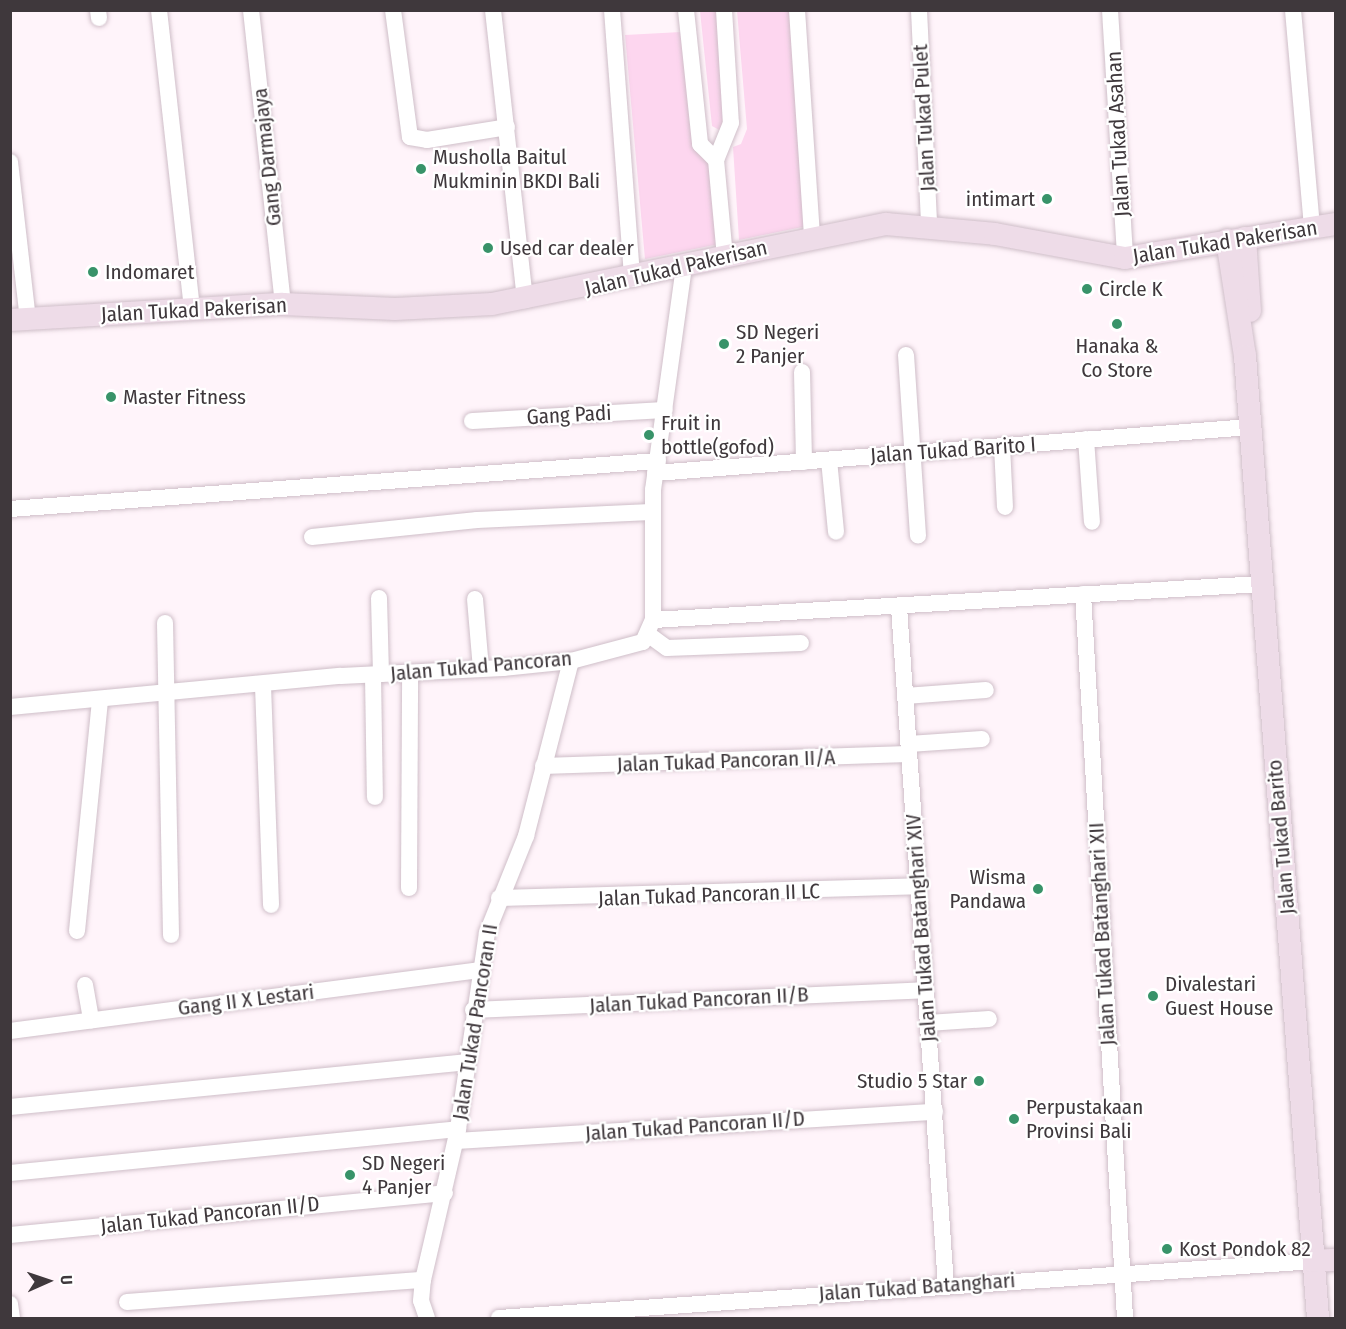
<!DOCTYPE html>
<html>
<head>
<meta charset="utf-8">
<style>
	body { margin:0 }
	#map { position:relative; width:1346px; height:1329px; overflow:hidden; background:#fff4fa; font-family:"Fira Sans Condensed",sans-serif }
	div>[style] { position:absolute }
	.green>* { inset:0; background:#fdd6ef }
	.roads { filter:drop-shadow(0 0 2px #cfbec8) drop-shadow(0 0 2px #cfbec8) }
	.street>* { height:16px; margin:-8px; padding:0 8px; transform-origin:8px; border-radius:8px; background:#fff }
	.secondary>* { height:22px; margin:-11px; padding:0 11px; transform-origin:11px; border-radius:11px; background:#eedce8 }
	.dots>* { width:16px; height:16px; translate:-50% -50%; box-sizing:border-box; border:3px solid #fff; border-radius:50% }
	span { translate:-50% -50%; white-space:nowrap; text-align:center; line-height:1.15; -webkit-text-stroke:4.5px #fff; paint-order:stroke }
	.street-label { font-size:21px; color:#3f383c }
	.poi-label { font-size:21px; color:#3f383c }
	.left { translate:0 -50%; text-align:left }
	.right { translate:-100% -50%; text-align:right }
	.frame { position:absolute; inset:0; border:12px solid #3f383c; pointer-events:none }
	.north { position:absolute; left:18px; top:1251px; width:60px; height:60px; -webkit-text-stroke:4px #fff; paint-order:stroke; rotate:87deg; font-size:16px; font-weight:700; line-height:24px; text-align:center; color:#3f383c }
	.north::after { content:''; display:block; margin:auto; width:21px; height:27px; background:#3f383c; clip-path:polygon(50% 0,100% 100%,50% 72%,0 100%) }
</style>
</head>
<body>
<div id="map">
	<div class="green">
		<div style="clip-path:polygon(700px 11px,721px 11px,723px 132px,712px 126px)"></div>
		<div style="clip-path:polygon(737px 11px,799px 11px,812px 225px,739px 240px,733px 147px,741px 144px,747px 129px)"></div>
		<div style="clip-path:polygon(681px 32px,709px 151px,719px 244px,645px 259px,625px 35px)"></div>
	</div>
	<div class="roads">
		<div class="street">
			<div style="left:98px;top:10px;width:8px;rotate:83deg"></div>
			<div style="left:159px;top:10px;width:300px;rotate:83.7deg"></div>
			<div style="left:251px;top:10px;width:296px;rotate:83.8deg"></div>
			<div style="left:393px;top:10px;width:128px;rotate:82.4deg"></div>
			<div style="left:410px;top:137px;width:17px;rotate:10deg"></div>
			<div style="left:427px;top:140px;width:81px;rotate:-9.2deg"></div>
			<div style="left:493px;top:10px;width:292px;rotate:83.7deg"></div>
			<div style="left:612px;top:10px;width:270px;rotate:85.7deg"></div>
			<div style="left:686px;top:10px;width:135px;rotate:84deg"></div>
			<div style="left:700px;top:144px;width:23px;rotate:45deg"></div>
			<div style="left:724px;top:10px;width:113px;rotate:86.5deg"></div>
			<div style="left:731px;top:123px;width:40px;rotate:112deg"></div>
			<div style="left:716px;top:160px;width:97px;rotate:84.7deg"></div>
			<div style="left:797px;top:10px;width:226px;rotate:86.2deg"></div>
			<div style="left:919px;top:10px;width:215px;rotate:87.3deg"></div>
			<div style="left:1110px;top:10px;width:248px;rotate:86.5deg"></div>
			<div style="left:1293px;top:10px;width:217px;rotate:85deg"></div>
			<div style="left:10px;top:162px;width:159px;rotate:83.5deg"></div>
			<div style="left:906px;top:355px;width:181px;rotate:86.2deg"></div>
			<div style="left:802px;top:372px;width:90px;rotate:88.7deg"></div>
			<div style="left:472px;top:421px;width:193px;rotate:-3.3deg"></div>
			<div style="left:1086px;top:439px;width:83px;rotate:85.9deg"></div>
			<div style="left:1002px;top:446px;width:61px;rotate:87.2deg"></div>
			<div style="left:829px;top:460px;width:72px;rotate:84.4deg"></div>
			<div style="left:655px;top:473px;width:597px;rotate:-4.42deg"></div>
			<div style="left:10px;top:509px;width:650px;rotate:-4.24deg"></div>
			<div style="left:312px;top:537px;width:166px;rotate:-5.9deg"></div>
			<div style="left:477px;top:520px;width:174px;rotate:-2.6deg"></div>
			<div style="left:1083px;top:594px;width:725px;rotate:86.68deg"></div>
			<div style="left:379px;top:598px;width:76px;rotate:88.5deg"></div>
			<div style="left:475px;top:599px;width:70px;rotate:85.1deg"></div>
			<div style="left:899px;top:607px;width:681px;rotate:86.04deg"></div>
			<div style="left:653px;top:620px;width:609px;rotate:-3.39deg"></div>
			<div style="left:165px;top:623px;width:312px;rotate:88.9deg"></div>
			<div style="left:649px;top:635px;width:22px;rotate:36deg"></div>
			<div style="left:667px;top:648px;width:134px;rotate:-2.1deg"></div>
			<div style="left:373px;top:675px;width:122px;rotate:89.1deg"></div>
			<div style="left:263px;top:686px;width:219px;rotate:87.9deg"></div>
			<div style="left:905px;top:696px;width:81px;rotate:-4.2deg"></div>
			<div style="left:10px;top:707px;width:332px;rotate:-5.4deg"></div>
			<div style="left:341px;top:676px;width:162px;rotate:-2.8deg"></div>
			<div style="left:503px;top:668px;width:68px;rotate:-5.9deg"></div>
			<div style="left:571px;top:661px;width:74px;rotate:-14.8deg"></div>
			<div style="left:643px;top:642px;width:24px;rotate:-66deg"></div>
			<div style="left:653px;top:620px;width:130px;rotate:-90deg"></div>
			<div style="left:653px;top:490px;width:225px;rotate:-82.1deg"></div>
			<div style="left:909px;top:744px;width:73px;rotate:-3.9deg"></div>
			<div style="left:543px;top:766px;width:365px;rotate:-1.9deg"></div>
			<div style="left:409px;top:888px;width:215px;rotate:-89.7deg"></div>
			<div style="left:499px;top:898px;width:420px;rotate:-1.6deg"></div>
			<div style="left:77px;top:931px;width:231px;rotate:-84.3deg"></div>
			<div style="left:85px;top:985px;width:36px;rotate:80deg"></div>
			<div style="left:473px;top:1010px;width:452px;rotate:-2.5deg"></div>
			<div style="left:928px;top:1023px;width:61px;rotate:-3.8deg"></div>
			<div style="left:10px;top:1031px;width:475px;rotate:-7.4deg"></div>
			<div style="left:10px;top:1107px;width:458px;rotate:-5.6deg"></div>
			<div style="left:456px;top:1141px;width:480px;rotate:-3.5deg"></div>
			<div style="left:10px;top:1173px;width:450px;rotate:-5.6deg"></div>
			<div style="left:10px;top:1235px;width:437px;rotate:-5.5deg"></div>
			<div style="left:127px;top:1302px;width:297px;rotate:-4.3deg"></div>
			<div style="left:10px;top:1304px;width:14px;rotate:82deg"></div>
			<div style="left:427px;top:1318px;width:18px;rotate:-109deg"></div>
			<div style="left:421px;top:1301px;width:21px;rotate:-85deg"></div>
			<div style="left:423px;top:1280px;width:155px;rotate:-76.9deg"></div>
			<div style="left:458px;top:1129px;width:198px;rotate:-81.6deg"></div>
			<div style="left:487px;top:933px;width:105px;rotate:-68.1deg"></div>
			<div style="left:526px;top:836px;width:181px;rotate:-75.6deg"></div>
			<div style="left:499px;top:1318px;width:817px;rotate:-4deg"></div>
		</div>
		<div class="secondary">
			<div style="left:1245px;top:238px;width:73px;rotate:86.1deg"></div>
			<div style="left:1227px;top:240px;width:117px;rotate:81.2deg"></div>
			<div style="left:1245px;top:356px;width:965px;rotate:85.66deg"></div>
			<div style="left:10px;top:320px;width:273px;rotate:-3.4deg"></div>
			<div style="left:283px;top:304px;width:112px;rotate:2.6deg"></div>
			<div style="left:395px;top:309px;width:97px;rotate:-3deg"></div>
			<div style="left:492px;top:304px;width:402px;rotate:-11.5deg"></div>
			<div style="left:886px;top:224px;width:109px;rotate:5.2deg"></div>
			<div style="left:995px;top:234px;width:132px;rotate:10.5deg"></div>
			<div style="left:1125px;top:258px;width:214px;rotate:-9.2deg"></div>
			<div style="left:1314px;top:1261px;width:22px;rotate:-3deg"></div>
		</div>
	</div>
	<div class="dots">
		<div style="left:421px;top:169px;background:#389369"></div>
		<div style="left:1047px;top:199px;background:#389369"></div>
		<div style="left:488px;top:248px;background:#389369"></div>
		<div style="left:93px;top:272px;background:#389369"></div>
		<div style="left:1087px;top:289px;background:#389369"></div>
		<div style="left:1117px;top:324px;background:#389369"></div>
		<div style="left:724px;top:344px;background:#389369"></div>
		<div style="left:111px;top:397px;background:#389369"></div>
		<div style="left:649px;top:435px;background:#389369"></div>
		<div style="left:1038px;top:889px;background:#389369"></div>
		<div style="left:1153px;top:996px;background:#389369"></div>
		<div style="left:979px;top:1081px;background:#389369"></div>
		<div style="left:1014px;top:1119px;background:#389369"></div>
		<div style="left:350px;top:1175px;background:#389369"></div>
		<div style="left:1167px;top:1249px;background:#389369"></div>
	</div>
	<div class="street-label">
		<span style="left:924px;top:118px;rotate:-93deg">Jalan Tukad Pulet</span>
		<span style="left:1118px;top:134px;rotate:-93deg">Jalan Tukad Asahan</span>
		<span style="left:267px;top:157px;rotate:-96deg">Gang Darmajaya</span>
		<span style="left:1225px;top:242px;rotate:-9deg">Jalan Tukad Pakerisan</span>
		<span style="left:676px;top:268px;rotate:-13deg">Jalan Tukad Pakerisan</span>
		<span style="left:194px;top:310px;rotate:-3deg">Jalan Tukad Pakerisan</span>
		<span style="left:569px;top:415px;rotate:-3deg">Gang Padi</span>
		<span style="left:953px;top:450px;rotate:-4deg">Jalan Tukad Barito I</span>
		<span style="left:481px;top:666px;rotate:-5deg">Jalan Tukad Pancoran</span>
		<span style="left:726px;top:761px;rotate:-2deg">Jalan Tukad Pancoran II/A</span>
		<span style="left:1281px;top:837px;rotate:-95deg">Jalan Tukad Barito</span>
		<span style="left:709px;top:895px;rotate:-2deg">Jalan Tukad Pancoran II LC</span>
		<span style="left:921px;top:928px;rotate:-94deg">Jalan Tukad Batanghari XIV</span>
		<span style="left:1102px;top:934px;rotate:-93deg">Jalan Tukad Batanghari XII</span>
		<span style="left:246px;top:1000px;rotate:-7deg">Gang II X Lestari</span>
		<span style="left:699px;top:1000px;rotate:-3deg">Jalan Tukad Pancoran II/B</span>
		<span style="left:475px;top:1022px;rotate:-81deg">Jalan Tukad Pancoran II</span>
		<span style="left:695px;top:1126px;rotate:-4deg">Jalan Tukad Pancoran II/D</span>
		<span style="left:210px;top:1215px;rotate:-6deg">Jalan Tukad Pancoran II/D</span>
		<span style="left:917px;top:1287px;rotate:-4deg">Jalan Tukad Batanghari</span>
	</div>
	<div class="poi-label">
		<span class="left" style="left:433px;top:169px">Musholla Baitul<br>Mukminin BKDI Bali</span>
		<span class="right" style="left:1035px;top:199px">intimart</span>
		<span class="left" style="left:500px;top:248px">Used car dealer</span>
		<span class="left" style="left:105px;top:272px">Indomaret</span>
		<span class="left" style="left:1099px;top:289px">Circle K</span>
		<span class="left" style="left:736px;top:344px">SD Negeri<br>2 Panjer</span>
		<span style="left:1117px;top:358px">Hanaka &amp;<br>Co Store</span>
		<span class="left" style="left:123px;top:397px">Master Fitness</span>
		<span class="left" style="left:661px;top:435px">Fruit in<br>bottle(gofod)</span>
		<span class="right" style="left:1026px;top:889px">Wisma<br>Pandawa</span>
		<span class="left" style="left:1165px;top:996px">Divalestari<br>Guest House</span>
		<span class="right" style="left:967px;top:1081px">Studio 5 Star</span>
		<span class="left" style="left:1026px;top:1119px">Perpustakaan<br>Provinsi Bali</span>
		<span class="left" style="left:362px;top:1175px">SD Negeri<br>4 Panjer</span>
		<span class="left" style="left:1179px;top:1249px">Kost Pondok 82</span>
	</div>
	<div class="frame"></div>
	<div class="north">U</div>
</div>
</body>
</html>
